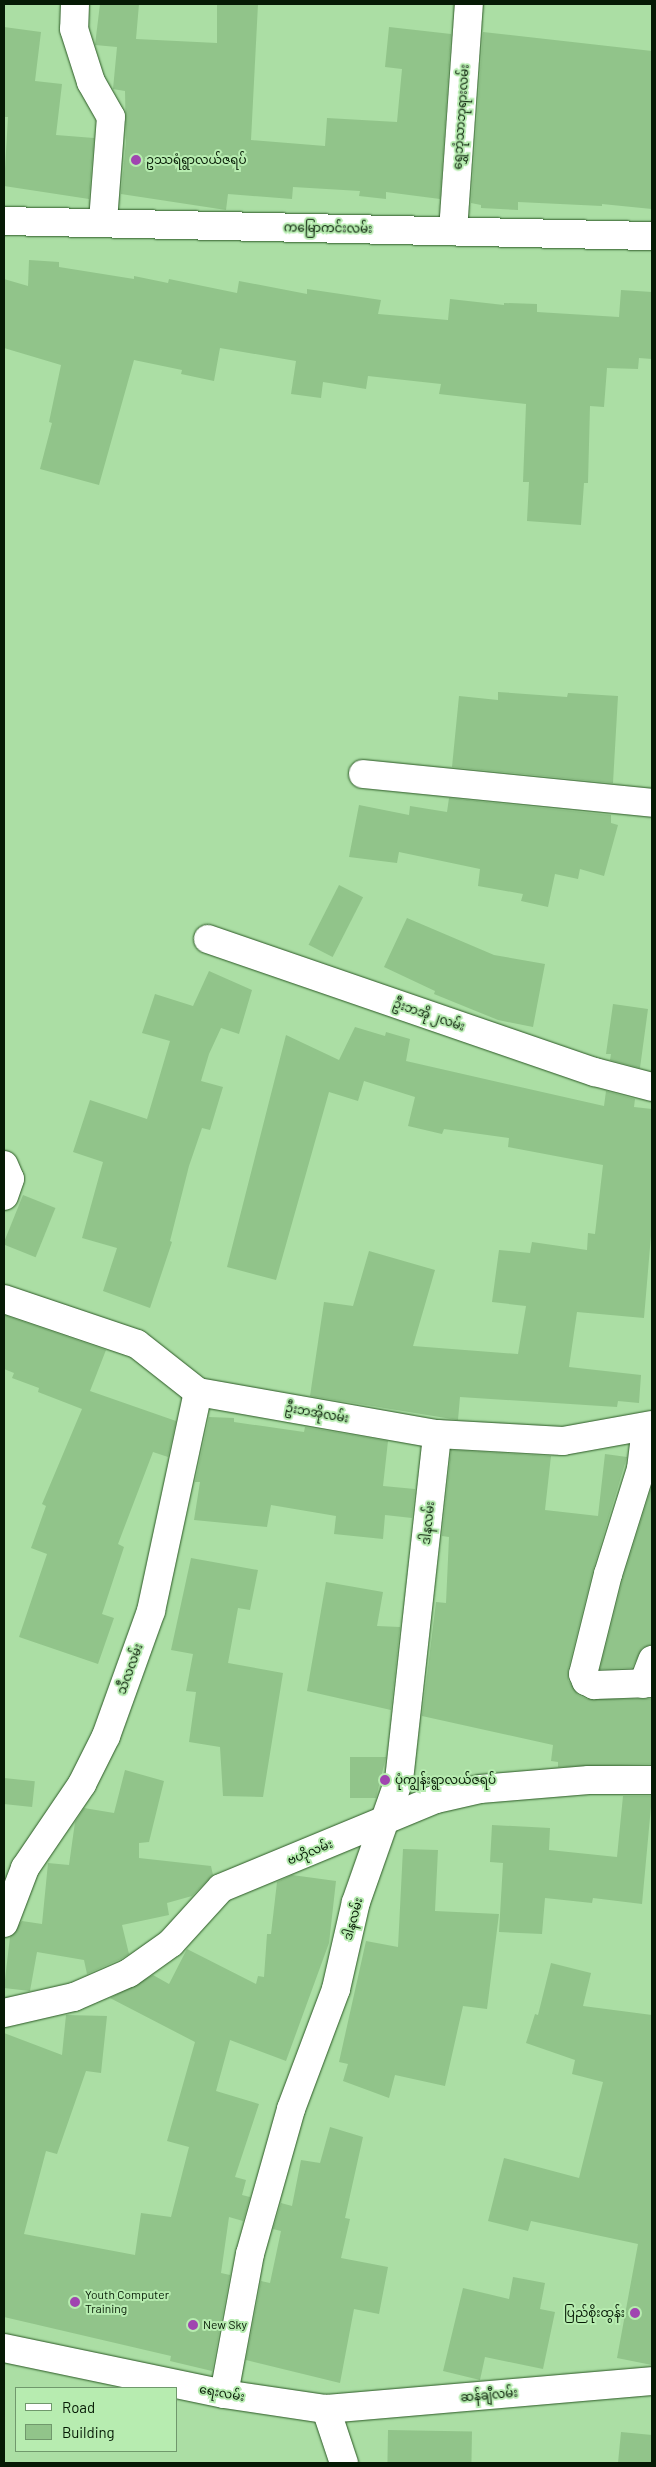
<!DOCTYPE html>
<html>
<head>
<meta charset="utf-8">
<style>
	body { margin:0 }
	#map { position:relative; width:656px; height:2467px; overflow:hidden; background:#abdea4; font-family:Barlow,"Noto Sans Myanmar",sans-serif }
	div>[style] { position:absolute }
	.building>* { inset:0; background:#91c48a; transform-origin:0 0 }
	.roads { filter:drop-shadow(0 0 1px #2a5824) drop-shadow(0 0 1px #2a5824) }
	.minor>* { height:28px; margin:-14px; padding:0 14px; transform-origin:14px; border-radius:14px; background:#fff }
	.major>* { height:28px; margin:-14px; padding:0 14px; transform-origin:14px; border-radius:14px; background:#fff }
	.dots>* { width:14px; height:14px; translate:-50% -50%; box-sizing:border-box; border:2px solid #b7ecb0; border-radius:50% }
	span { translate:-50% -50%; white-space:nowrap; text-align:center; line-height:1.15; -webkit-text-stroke:4px #b7ecb0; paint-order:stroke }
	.street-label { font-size:12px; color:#061a05 }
	.poi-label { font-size:12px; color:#061a05 }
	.left { translate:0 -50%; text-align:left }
	.right { translate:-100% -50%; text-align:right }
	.frame { position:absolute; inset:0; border:5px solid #061a05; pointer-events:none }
	.legend { position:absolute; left:15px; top:2387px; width:162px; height:65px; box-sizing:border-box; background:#b7ecb0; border:1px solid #70986c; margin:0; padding:6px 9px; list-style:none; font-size:15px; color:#061a05 }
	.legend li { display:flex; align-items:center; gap:10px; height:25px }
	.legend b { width:25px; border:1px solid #70986c }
</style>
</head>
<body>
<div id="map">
	<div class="building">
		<div style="clip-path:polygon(100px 4px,139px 4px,136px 39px,217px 43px,217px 4px,258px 4px,251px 140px,325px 146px,327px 118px,397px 122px,402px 69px,385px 67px,389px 27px,451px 34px,440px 199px,386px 192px,386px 199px,359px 196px,360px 191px,293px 187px,292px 199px,228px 194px,226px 210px,121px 194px,126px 141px,125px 91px,113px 89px,117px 47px,95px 45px)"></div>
		<div style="clip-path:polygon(4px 27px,41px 32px,35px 81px,62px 84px,56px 135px,94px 138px,89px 199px,4px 186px,8px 117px,4px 117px)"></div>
		<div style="clip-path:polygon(483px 32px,652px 51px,652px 209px,602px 204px,602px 206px,518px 202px,518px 210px,481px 208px,481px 205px,471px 203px)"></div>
		<div style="clip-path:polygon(29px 260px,59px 262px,59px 267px,134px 279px,134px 276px,168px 283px,169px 279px,237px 293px,239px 281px,307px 294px,307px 289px,381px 300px,378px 314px,448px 320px,450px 299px,504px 305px,504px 303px,537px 304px,537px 312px,619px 317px,621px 290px,652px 292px,652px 359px,639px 358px,638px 369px,607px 368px,604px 407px,590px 406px,588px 483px,584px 483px,581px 525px,527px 521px,529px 482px,523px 482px,526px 404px,439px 394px,441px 384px,368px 376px,366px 389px,323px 382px,321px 398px,291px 394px,296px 361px,220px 348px,214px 381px,181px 374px,182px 370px,134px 360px,99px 485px,40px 469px,52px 423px,49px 422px,61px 365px,4px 348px,4px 279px,28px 286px)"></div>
		<div style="clip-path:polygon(498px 692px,567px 697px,568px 693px,618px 696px,613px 783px,452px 767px,459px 696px,498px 700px)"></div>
		<div style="clip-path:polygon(449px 798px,611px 815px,611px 823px,618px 825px,604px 876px,580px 869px,578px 879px,555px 874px,548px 907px,521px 901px,523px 894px,478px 886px,480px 869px,399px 852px,397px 863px,349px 857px,359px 805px,409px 815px,410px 806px,447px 812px)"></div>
		<div style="left:339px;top:885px;width:27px;height:67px;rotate:27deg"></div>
		<div style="clip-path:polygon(407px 918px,494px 955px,545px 964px,533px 1027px,498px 1020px,434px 994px,435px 991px,384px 967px)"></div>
		<div style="clip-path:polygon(209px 971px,252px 990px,239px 1034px,221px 1028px,209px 1054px,201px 1081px,223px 1087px,210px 1130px,202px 1128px,189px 1166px,170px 1241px,172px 1242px,150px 1308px,103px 1291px,117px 1248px,82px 1238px,103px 1162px,73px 1152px,90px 1100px,147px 1119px,170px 1041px,142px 1033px,155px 994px,193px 1006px)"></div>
		<div style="clip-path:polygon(613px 1004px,648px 1009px,640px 1068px,610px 1060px,611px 1054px,606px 1054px)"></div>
		<div style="clip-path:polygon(355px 1027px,385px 1036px,386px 1032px,410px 1039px,406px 1061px,604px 1106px,606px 1091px,635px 1099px,634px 1107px,652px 1109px,652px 1224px,644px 1318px,577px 1312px,569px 1367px,641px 1375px,639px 1403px,618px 1401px,617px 1407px,460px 1397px,458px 1420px,310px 1396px,324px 1302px,353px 1306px,369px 1251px,435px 1270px,413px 1346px,518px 1354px,526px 1306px,492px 1302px,499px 1250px,530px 1253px,532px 1242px,587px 1250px,588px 1233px,595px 1234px,603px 1165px,508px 1147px,509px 1138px,444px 1129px,442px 1134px,408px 1126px,415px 1097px,364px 1081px,358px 1101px,329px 1092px,276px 1280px,227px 1267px,286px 1035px,339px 1060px)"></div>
		<div style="left:23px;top:1195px;width:35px;height:53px;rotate:22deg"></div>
		<div style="clip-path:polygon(4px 1315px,106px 1350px,90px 1391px,176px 1421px,168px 1457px,153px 1452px,118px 1544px,124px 1547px,102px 1614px,114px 1618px,98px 1664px,19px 1637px,47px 1554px,31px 1548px,46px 1506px,42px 1504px,82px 1409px,38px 1392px,39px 1388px,12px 1378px,14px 1373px,4px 1369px)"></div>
		<div style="clip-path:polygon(209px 1417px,234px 1418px,234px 1422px,304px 1432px,305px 1427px,388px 1441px,383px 1486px,415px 1489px,412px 1518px,385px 1515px,383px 1539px,334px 1534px,336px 1516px,271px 1505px,267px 1527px,194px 1520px,200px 1482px,195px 1482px)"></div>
		<div style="clip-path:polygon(451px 1450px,551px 1456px,545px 1510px,598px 1516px,605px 1454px,627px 1457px,593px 1570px,568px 1670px,568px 1680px,578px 1695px,587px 1699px,652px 1699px,652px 1764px,558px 1767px,558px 1762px,551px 1761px,553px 1745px,422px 1716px,436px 1602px,446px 1603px,449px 1537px,442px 1536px)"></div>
		<div style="clip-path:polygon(652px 1485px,652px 1644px,642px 1648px,632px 1668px,600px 1669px,623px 1578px)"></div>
		<div style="clip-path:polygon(191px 1558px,258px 1570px,250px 1610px,238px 1608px,228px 1663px,283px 1673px,263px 1797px,223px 1796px,220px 1747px,189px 1742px,196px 1692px,186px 1691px,193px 1654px,171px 1650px)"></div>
		<div style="clip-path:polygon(326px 1582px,383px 1592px,377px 1626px,400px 1627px,391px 1710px,307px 1691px)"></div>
		<div style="clip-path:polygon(350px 1757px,386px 1757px,376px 1798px,350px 1798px)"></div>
		<div style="clip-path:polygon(125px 1770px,164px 1781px,149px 1842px,139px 1843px,139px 1858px,211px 1866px,213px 1875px,192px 1896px,167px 1903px,169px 1915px,122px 1925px,129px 1954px,121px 1959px,87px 1974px,84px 1960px,37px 1952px,30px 1991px,4px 1988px,10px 1937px,22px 1921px,42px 1924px,48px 1863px,69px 1865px,75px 1822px,84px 1808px,114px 1813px)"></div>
		<div style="left:4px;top:1778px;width:31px;height:26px;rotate:6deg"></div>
		<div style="clip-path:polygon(623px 1796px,652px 1796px,642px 1904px,593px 1898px,592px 1903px,545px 1898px,542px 1934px,499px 1932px,503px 1863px,490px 1862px,492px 1825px,550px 1828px,549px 1850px,617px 1857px)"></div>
		<div style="clip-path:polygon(403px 1849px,438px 1850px,435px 1911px,499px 1914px,487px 2009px,463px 2006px,445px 2086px,395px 2075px,389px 2098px,343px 2081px,348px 2064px,339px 2062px,366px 1941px,398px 1947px)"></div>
		<div style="clip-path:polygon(292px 1875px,336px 1881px,329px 1943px,286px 2061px,230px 2040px,216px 2091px,259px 2104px,235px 2177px,246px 2180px,242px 2195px,250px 2197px,243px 2221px,229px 2217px,221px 2273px,230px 2275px,212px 2371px,170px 2361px,171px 2356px,4px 2317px,4px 2033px,62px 2055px,66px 2015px,107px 2016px,101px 2073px,86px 2071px,57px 2154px,46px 2151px,24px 2234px,135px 2255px,141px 2213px,171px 2217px,189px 2147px,167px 2141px,195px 2042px,110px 1998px,153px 1975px,169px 1984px,187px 1949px,256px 1984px,258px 1976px,264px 1977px,267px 1934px,271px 1934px,277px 1882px)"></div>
		<div style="clip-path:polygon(551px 1963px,591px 1973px,583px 2006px,652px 2015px,652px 2365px,617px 2358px,638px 2244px,531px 2221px,528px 2231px,488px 2221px,504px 2158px,579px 2178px,603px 2082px,572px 2074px,575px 2060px,526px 2043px,535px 2014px,538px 2015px)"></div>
		<div style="clip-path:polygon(330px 2127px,363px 2137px,345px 2218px,350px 2219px,341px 2258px,388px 2267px,379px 2314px,354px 2309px,340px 2383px,246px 2360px,261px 2281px,270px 2283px,281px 2231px,273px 2229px,281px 2203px,292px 2206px,301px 2160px,320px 2163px)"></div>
		<div style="clip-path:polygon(513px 2277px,545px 2283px,540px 2309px,555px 2312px,543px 2369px,485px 2357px,480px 2380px,443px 2371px,463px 2288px,509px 2299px)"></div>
		<div style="left:388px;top:2430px;width:84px;height:33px;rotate:1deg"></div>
		<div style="clip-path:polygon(621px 2432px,652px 2435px,651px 2463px,618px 2463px)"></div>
	</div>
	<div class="roads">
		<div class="minor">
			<div style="left:75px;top:4px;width:25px;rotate:92deg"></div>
			<div style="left:74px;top:29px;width:56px;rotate:72.2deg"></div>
			<div style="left:91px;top:82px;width:40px;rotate:60.3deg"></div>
			<div style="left:111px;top:117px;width:105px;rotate:94.4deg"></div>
			<div style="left:453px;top:231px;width:228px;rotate:-86deg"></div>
			<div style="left:363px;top:774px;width:290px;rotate:5.7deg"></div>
			<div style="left:208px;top:939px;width:409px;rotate:19deg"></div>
			<div style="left:595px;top:1072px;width:59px;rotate:14.7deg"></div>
			<div style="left:4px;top:1165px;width:15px;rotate:67deg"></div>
			<div style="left:10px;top:1179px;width:18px;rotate:109deg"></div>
			<div style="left:4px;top:1299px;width:140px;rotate:18.7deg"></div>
			<div style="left:137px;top:1344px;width:78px;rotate:38.2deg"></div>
			<div style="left:198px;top:1392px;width:243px;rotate:10deg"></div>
			<div style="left:437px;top:1434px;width:126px;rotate:3.2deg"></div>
			<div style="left:563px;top:1441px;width:90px;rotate:-10.2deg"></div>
			<div style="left:646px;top:1428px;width:41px;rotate:97deg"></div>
			<div style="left:641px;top:1469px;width:110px;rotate:107.4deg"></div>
			<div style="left:608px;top:1574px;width:103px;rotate:104deg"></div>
			<div style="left:583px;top:1674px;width:8px;rotate:67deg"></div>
			<div style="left:586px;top:1681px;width:9px;rotate:27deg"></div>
			<div style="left:594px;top:1685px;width:58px;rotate:-2deg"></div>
			<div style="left:643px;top:1684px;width:26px;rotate:-69deg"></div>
			<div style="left:4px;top:1923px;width:59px;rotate:-69.1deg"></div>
			<div style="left:25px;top:1868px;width:102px;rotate:-55.8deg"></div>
			<div style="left:82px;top:1784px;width:54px;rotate:-63.4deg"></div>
			<div style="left:106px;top:1736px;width:133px;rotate:-70.2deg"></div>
			<div style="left:151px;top:1611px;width:224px;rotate:-77.9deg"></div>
			<div style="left:4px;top:2013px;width:72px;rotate:-12.9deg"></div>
			<div style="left:74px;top:1997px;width:60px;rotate:-23.6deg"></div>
			<div style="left:129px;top:1973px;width:52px;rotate:-35.5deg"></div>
			<div style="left:171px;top:1943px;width:74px;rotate:-47.7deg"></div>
			<div style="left:221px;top:1888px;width:233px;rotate:-22.5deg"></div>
			<div style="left:436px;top:1799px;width:45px;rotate:-12.8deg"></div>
			<div style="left:480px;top:1789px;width:109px;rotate:-4.7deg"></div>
			<div style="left:589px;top:1780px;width:63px"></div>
			<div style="left:4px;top:2348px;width:225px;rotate:11.8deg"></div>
			<div style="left:224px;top:2394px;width:103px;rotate:8.4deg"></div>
			<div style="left:326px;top:2409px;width:57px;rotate:71.6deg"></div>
			<div style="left:224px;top:2394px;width:142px;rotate:-79.5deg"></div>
			<div style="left:250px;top:2254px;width:151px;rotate:-74.2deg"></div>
			<div style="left:291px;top:2109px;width:128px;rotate:-69.4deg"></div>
			<div style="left:336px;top:1989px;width:89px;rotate:-77.1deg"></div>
			<div style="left:356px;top:1902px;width:129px;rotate:-70.6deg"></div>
			<div style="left:399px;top:1780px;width:348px;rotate:-83.7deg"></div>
			<div style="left:326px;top:2409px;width:327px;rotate:-4.9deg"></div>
		</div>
		<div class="major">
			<div style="left:4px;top:221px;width:648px;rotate:1.33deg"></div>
		</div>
	</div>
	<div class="dots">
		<div style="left:136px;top:160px;background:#a045b0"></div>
		<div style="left:385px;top:1780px;background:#a045b0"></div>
		<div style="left:75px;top:2302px;background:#a045b0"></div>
		<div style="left:635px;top:2313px;background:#a045b0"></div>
		<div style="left:193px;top:2325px;background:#a045b0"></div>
	</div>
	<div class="street-label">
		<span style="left:461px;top:117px;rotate:-86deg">ရွှေဘုံသာဘုရားလမ်း</span>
		<span style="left:328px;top:228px;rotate:1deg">ကမြောကင်းလမ်း</span>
		<span style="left:429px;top:1015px;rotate:19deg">ဦးဘအို ၂လမ်း</span>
		<span style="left:317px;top:1413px;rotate:10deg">ဦးဘအိုလမ်း</span>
		<span style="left:428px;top:1523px;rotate:-84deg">ဒါနလမ်း</span>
		<span style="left:130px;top:1669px;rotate:-70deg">သီလလမ်း</span>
		<span style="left:310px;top:1852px;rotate:-22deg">ဗဟိုလမ်း</span>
		<span style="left:353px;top:1919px;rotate:-75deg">ဒါနလမ်း</span>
		<span style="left:222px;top:2393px;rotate:10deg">ရေးလမ်း</span>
		<span style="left:489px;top:2395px;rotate:-5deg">ဆန်ချီလမ်း</span>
	</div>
	<div class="poi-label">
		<span class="left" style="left:146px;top:160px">ဥဿရံရွာလယ်ဇရပ်</span>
		<span class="left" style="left:395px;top:1780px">ပုံကျွန်းရွာလယ်ဇရပ်</span>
		<span class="left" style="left:85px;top:2302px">Youth Computer<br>Training</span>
		<span class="right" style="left:625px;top:2313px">ပြည်စိုးထွန်း</span>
		<span class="left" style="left:203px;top:2325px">New Sky</span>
	</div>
	<div class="frame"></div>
	<ul class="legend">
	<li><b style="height:6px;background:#fff"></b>Road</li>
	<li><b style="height:14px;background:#91c48a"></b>Building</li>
	</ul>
</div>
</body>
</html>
